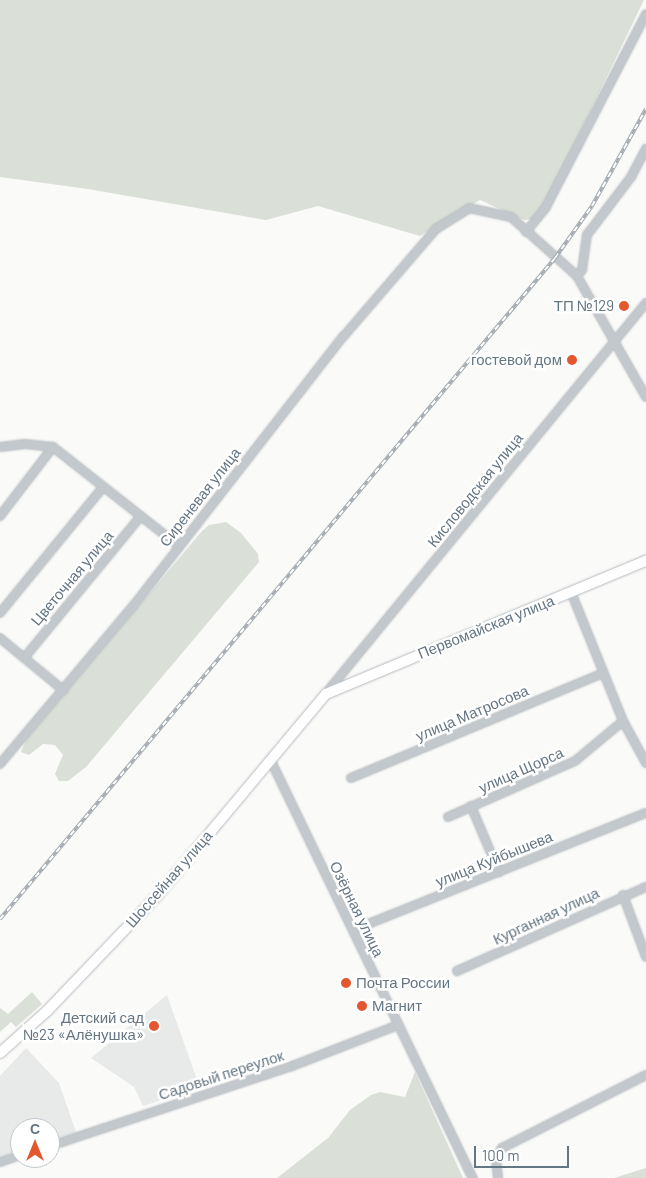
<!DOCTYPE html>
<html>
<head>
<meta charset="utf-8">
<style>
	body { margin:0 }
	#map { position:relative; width:646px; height:1178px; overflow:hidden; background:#fafaf8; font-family:Barlow,sans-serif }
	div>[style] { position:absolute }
	.built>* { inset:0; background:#e8e9e9 }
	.green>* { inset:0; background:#dadfd7 }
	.roads { filter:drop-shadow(0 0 1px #b5babe) drop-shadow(0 0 1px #b5babe) }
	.minor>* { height:8px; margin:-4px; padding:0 4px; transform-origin:4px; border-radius:4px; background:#c3c8cc }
	.major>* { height:10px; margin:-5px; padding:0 5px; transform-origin:5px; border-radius:5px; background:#fff }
	.rail>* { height:4px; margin-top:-2px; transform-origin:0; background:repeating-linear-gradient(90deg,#fff 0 5.5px,#a2aab0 0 11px); box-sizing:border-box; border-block:1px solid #a2aab0 }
	.dots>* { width:14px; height:14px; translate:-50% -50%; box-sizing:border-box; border:2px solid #fff; border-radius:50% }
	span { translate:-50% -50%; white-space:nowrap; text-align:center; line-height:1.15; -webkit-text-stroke:5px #fff; paint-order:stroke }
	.poi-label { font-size:15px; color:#657683 }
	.right { translate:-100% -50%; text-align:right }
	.left { translate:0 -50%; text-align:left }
	.street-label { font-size:15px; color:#657683 }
	.north { position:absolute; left:10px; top:1118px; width:50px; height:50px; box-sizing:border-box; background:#fff; border:1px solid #c1c8cd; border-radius:50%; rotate:0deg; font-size:14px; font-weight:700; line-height:20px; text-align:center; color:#657683 }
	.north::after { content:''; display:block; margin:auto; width:18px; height:22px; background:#e4572e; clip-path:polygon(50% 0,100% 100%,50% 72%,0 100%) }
	.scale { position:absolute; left:474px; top:1146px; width:95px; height:22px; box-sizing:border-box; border:2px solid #657683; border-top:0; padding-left:6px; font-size:15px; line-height:18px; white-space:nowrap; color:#657683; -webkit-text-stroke:4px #fff; paint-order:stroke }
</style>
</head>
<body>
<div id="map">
	<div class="built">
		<div style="clip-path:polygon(167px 995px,200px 1088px,143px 1106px,134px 1087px,91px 1058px)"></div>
		<div style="clip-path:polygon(26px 1048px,59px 1083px,76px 1132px,50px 1140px,50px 1128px,20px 1128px,20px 1150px,0 1156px,0 1076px)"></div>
	</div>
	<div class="green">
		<div style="clip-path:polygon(0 0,644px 0,544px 206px,532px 219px,524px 220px,480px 200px,420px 236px,318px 206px,266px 220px,88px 189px,0 177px)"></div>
		<div style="clip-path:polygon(226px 522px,241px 533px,258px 554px,259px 562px,86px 767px,68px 781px,59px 781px,55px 774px,63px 755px,55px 745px,43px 744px,29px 755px,21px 752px,26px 740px,202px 531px,209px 525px)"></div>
		<div style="clip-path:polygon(32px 992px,42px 1004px,16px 1027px,11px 1022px,0 1032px,0 1008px,8px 1014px)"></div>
		<div style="clip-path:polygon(415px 1072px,463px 1178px,277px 1178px,328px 1138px,350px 1110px,371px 1095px,380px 1092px,405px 1097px)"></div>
		<div style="clip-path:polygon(646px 1168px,646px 1178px,614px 1178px)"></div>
	</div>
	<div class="roads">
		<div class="minor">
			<div style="left:526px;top:232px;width:32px;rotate:-51deg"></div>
			<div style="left:546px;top:207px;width:217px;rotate:-62.6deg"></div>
			<div style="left:577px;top:276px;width:8px;rotate:-50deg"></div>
			<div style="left:582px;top:270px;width:35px;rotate:-82deg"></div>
			<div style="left:587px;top:235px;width:73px;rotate:-52.8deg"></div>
			<div style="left:631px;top:177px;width:32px;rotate:-62deg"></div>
			<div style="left:0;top:447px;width:25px;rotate:-7deg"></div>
			<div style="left:25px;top:444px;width:28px;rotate:6deg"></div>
			<div style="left:53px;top:447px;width:160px;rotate:38.2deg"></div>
			<div style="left:0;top:516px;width:87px;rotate:-52.5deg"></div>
			<div style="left:571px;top:592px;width:139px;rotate:68deg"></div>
			<div style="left:623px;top:721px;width:48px;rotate:61.3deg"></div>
			<div style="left:0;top:613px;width:163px;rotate:-50.7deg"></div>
			<div style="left:0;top:638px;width:82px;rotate:39.5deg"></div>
			<div style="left:25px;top:657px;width:181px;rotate:-50.6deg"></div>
			<div style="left:327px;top:692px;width:503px;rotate:-50.65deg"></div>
			<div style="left:270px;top:759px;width:466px;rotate:64.2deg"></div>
			<div style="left:0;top:764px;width:208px;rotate:-49.9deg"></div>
			<div style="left:134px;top:605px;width:340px;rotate:-52.1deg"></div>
			<div style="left:343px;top:337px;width:143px;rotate:-49.3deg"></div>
			<div style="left:436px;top:229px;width:39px;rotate:-32deg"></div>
			<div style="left:469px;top:208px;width:43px;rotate:12.1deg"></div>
			<div style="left:511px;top:217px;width:89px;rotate:41.8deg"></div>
			<div style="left:577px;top:276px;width:139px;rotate:60.3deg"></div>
			<div style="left:351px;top:778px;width:273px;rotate:-22.6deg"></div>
			<div style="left:471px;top:806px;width:72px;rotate:67deg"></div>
			<div style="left:448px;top:817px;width:139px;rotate:-23.8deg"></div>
			<div style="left:575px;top:761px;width:62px;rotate:-39.8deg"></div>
			<div style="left:623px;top:895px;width:66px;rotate:69.6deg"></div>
			<div style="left:353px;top:930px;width:315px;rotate:-21.8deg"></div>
			<div style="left:457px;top:971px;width:207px;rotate:-24deg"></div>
			<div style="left:50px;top:1146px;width:255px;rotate:-18.3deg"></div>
			<div style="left:292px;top:1066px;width:114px;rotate:-21.1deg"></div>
			<div style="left:0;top:1162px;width:21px;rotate:-19deg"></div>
			<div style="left:498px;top:1178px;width:20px;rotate:-96deg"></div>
			<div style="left:496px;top:1158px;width:12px;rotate:-59deg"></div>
			<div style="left:502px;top:1148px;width:161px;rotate:-26.9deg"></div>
		</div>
		<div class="major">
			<div style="left:0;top:1053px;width:63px;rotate:-41.8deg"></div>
			<div style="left:47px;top:1011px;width:159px;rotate:-46.3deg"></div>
			<div style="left:157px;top:896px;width:263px;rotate:-50.1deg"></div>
			<div style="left:326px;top:694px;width:347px;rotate:-22.6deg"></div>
		</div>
	</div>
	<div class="rail">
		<div style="left:0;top:919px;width:863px;rotate:-49.98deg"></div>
		<div style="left:555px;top:258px;width:64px;rotate:-54.6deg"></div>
		<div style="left:592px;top:206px;width:111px;rotate:-60.9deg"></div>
	</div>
	<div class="dots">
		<div style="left:624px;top:306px;background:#e4572e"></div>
		<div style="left:572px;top:360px;background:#e4572e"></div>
		<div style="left:346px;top:983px;background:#e4572e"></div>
		<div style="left:362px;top:1006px;background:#e4572e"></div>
		<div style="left:154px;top:1026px;background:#e4572e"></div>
	</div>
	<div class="poi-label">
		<span class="right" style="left:614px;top:306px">ТП №129</span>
		<span class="right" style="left:562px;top:360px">гостевой дом</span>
		<span class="left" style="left:356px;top:983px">Почта России</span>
		<span class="left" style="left:372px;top:1006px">Магнит</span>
		<span class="right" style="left:144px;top:1026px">Детский сад<br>№23 «Алёнушка»</span>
	</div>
	<div class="street-label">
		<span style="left:475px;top:490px;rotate:-51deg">Кисловодская улица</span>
		<span style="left:200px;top:497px;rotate:-52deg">Сиреневая улица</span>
		<span style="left:72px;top:578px;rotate:-50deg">Цветочная улица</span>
		<span style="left:486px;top:627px;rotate:-22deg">Первомайская улица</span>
		<span style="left:472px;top:713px;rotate:-23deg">улица Матросова</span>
		<span style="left:521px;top:770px;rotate:-24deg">улица Щорса</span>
		<span style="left:494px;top:859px;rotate:-22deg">улица Куйбышева</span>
		<span style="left:169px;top:879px;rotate:-49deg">Шоссейная улица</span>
		<span style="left:357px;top:909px;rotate:64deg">Озёрная улица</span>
		<span style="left:546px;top:916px;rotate:-25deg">Курганная улица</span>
		<span style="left:221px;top:1075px;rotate:-18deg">Садовый переулок</span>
	</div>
	<div class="north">С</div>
	<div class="scale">100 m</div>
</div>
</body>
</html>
